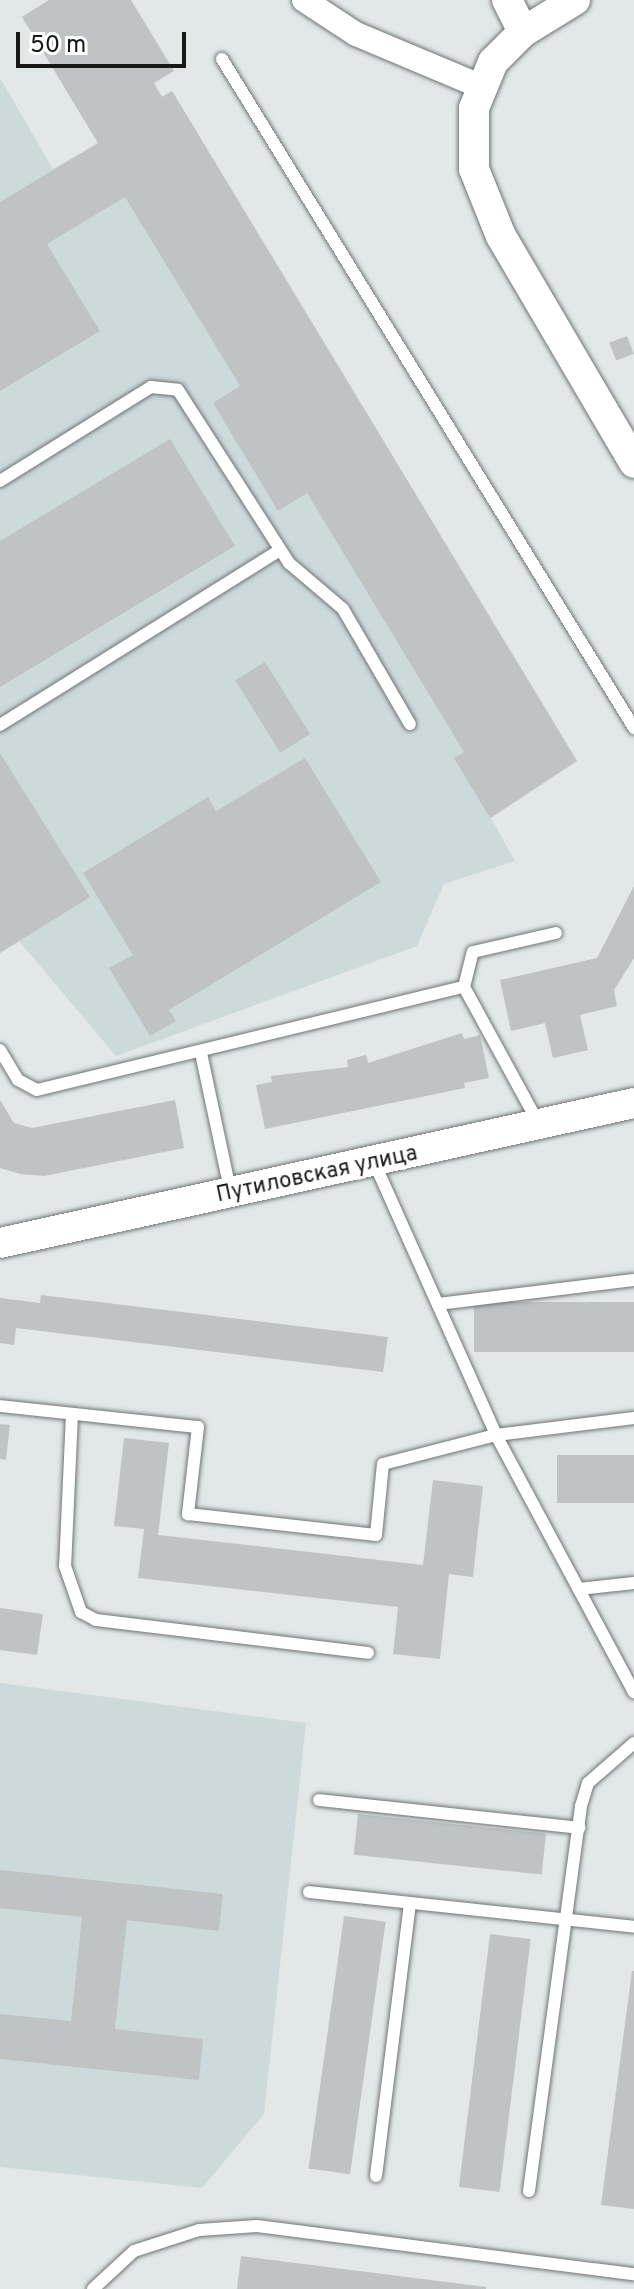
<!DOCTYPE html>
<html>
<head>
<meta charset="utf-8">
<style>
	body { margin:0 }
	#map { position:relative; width:634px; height:2289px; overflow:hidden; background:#e2e7e7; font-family:Overpass,sans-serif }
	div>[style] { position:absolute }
	.built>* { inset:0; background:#cddadc }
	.building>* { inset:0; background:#bfc3c4; transform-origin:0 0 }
	.roads { filter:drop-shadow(0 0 2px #707475) drop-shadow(0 0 2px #707475) }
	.service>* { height:12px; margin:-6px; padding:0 6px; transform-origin:6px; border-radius:6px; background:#fff }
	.minor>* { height:24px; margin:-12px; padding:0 12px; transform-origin:12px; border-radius:12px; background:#fff }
	.tertiary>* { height:30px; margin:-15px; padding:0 15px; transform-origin:15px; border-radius:15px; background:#fff }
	span { translate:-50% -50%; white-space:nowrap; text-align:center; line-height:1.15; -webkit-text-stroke:6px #fff; paint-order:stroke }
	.street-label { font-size:22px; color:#171919 }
	.scale { position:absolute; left:16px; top:32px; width:170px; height:36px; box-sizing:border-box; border:4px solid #171919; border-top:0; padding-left:10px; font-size:24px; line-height:28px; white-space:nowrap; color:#171919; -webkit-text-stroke:6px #fff; paint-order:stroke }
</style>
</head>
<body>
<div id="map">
	<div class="built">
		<div style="clip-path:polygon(49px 0,154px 83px,162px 97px,172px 91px,577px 761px,491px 818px,515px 861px,444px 884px,417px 946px,116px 1056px,19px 941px,0 953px,0 78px,53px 169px,98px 143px,22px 17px)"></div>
		<div style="clip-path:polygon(0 1683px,306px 1723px,264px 2114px,202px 2188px,0 2167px)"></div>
	</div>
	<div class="building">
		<div style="clip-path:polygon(49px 0,131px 0,174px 71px,154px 83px,162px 97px,172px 91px,577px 761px,490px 818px,454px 758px,464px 752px,307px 493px,278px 511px,213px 403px,240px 386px,125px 197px,47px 244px,100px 331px,0 391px,0 202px,98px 143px,22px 17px)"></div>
		<div style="left:627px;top:336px;width:19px;height:19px;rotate:69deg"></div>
		<div style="clip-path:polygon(170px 439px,235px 546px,0 687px,0 541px)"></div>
		<div style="left:265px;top:662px;width:85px;height:35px;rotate:58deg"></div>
		<div style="clip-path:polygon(0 753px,90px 897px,0 953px)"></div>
		<div style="clip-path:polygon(305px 758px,381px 882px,169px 1010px,176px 1021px,150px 1036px,109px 968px,133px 955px,83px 873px,208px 797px,216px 811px)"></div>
		<div style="clip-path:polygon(634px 886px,634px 958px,614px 990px,617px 1006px,580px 1015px,588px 1050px,553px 1058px,545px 1023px,511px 1031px,500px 980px,597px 958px)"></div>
		<div style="clip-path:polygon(462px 1033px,464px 1039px,480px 1035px,489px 1078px,464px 1083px,465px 1088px,265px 1129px,256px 1085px,272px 1082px,271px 1076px,348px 1067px,347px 1060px,366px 1055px,368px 1063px)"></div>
		<div style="clip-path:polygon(0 1100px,14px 1123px,32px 1128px,175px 1100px,184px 1148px,44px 1176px,20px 1174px,0 1168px)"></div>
		<div style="clip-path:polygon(41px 1295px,388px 1337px,383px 1372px,16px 1328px,14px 1345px,0 1343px,0 1298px,40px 1303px)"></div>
		<div style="left:634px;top:1302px;width:50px;height:160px;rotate:90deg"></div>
		<div style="clip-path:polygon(0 1424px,10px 1425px,6px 1460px,0 1459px)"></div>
		<div style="clip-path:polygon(124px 1438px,169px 1443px,158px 1535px,423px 1565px,433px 1480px,483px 1486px,473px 1577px,449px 1574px,440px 1659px,393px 1654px,398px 1607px,138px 1578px,144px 1529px,114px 1526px)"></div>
		<div style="left:634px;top:1455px;width:48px;height:77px;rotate:90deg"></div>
		<div style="clip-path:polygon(0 1608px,43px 1614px,37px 1655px,0 1650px)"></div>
		<div style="left:358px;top:1814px;width:189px;height:41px;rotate:6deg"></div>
		<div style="clip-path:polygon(0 1870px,223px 1894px,219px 1931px,127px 1920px,115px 2029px,203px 2039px,199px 2080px,0 2059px,0 2014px,71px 2021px,82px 1917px,0 1908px)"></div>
		<div style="left:344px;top:1916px;width:42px;height:255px;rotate:8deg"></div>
		<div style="left:490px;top:1934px;width:41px;height:255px;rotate:7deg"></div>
		<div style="clip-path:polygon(632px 1971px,634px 1971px,634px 2209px,601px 2205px)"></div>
		<div style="clip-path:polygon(241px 2256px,486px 2287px,486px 2289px,237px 2289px)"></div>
	</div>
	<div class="roads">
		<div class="service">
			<div style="left:222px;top:59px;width:786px;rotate:58.37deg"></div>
			<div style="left:0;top:481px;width:178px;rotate:-31.9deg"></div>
			<div style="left:151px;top:387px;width:27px;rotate:6deg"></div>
			<div style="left:178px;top:390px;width:206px;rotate:57.3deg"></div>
			<div style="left:289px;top:563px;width:71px;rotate:40.4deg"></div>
			<div style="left:343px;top:609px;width:133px;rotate:59.8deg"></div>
			<div style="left:0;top:725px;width:330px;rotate:-32deg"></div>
			<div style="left:464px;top:987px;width:156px;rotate:61.3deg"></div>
			<div style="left:0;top:1050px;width:35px;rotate:59deg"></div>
			<div style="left:18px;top:1080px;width:21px;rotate:28deg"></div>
			<div style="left:37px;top:1090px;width:439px;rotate:-13.6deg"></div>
			<div style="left:464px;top:987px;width:36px;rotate:-76deg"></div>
			<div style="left:473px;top:952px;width:85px;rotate:-12.9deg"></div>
			<div style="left:201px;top:1053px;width:140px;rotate:78deg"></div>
			<div style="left:374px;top:1162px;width:299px;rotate:65.9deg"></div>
			<div style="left:496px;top:1435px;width:292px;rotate:61.8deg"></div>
			<div style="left:438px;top:1304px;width:197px;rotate:-7deg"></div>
			<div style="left:0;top:1406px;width:199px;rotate:6.1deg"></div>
			<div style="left:198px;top:1427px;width:88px;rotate:96.6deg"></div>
			<div style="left:188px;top:1514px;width:189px;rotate:6.4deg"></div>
			<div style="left:376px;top:1535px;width:71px;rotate:-84.4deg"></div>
			<div style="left:383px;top:1464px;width:117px;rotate:-14.4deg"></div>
			<div style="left:496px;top:1435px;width:139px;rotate:-7deg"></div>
			<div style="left:72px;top:1414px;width:152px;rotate:92.6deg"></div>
			<div style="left:65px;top:1566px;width:49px;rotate:70.8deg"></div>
			<div style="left:81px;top:1612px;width:17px;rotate:28deg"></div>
			<div style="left:96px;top:1620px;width:274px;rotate:6.9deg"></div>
			<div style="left:579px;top:1589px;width:55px;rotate:-6.2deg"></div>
			<div style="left:319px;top:1800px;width:262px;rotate:6.1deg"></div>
			<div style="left:309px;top:1892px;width:327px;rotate:6.1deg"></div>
			<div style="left:376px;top:2176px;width:274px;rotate:-82.9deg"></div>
			<div style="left:529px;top:2191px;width:388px;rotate:-82.3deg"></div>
			<div style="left:581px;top:1806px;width:24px;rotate:-73deg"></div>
			<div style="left:588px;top:1783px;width:61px;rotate:-41deg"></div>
			<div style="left:93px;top:2289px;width:56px;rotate:-42.8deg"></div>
			<div style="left:134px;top:2251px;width:68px;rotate:-17.9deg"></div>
			<div style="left:199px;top:2230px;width:58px;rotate:-3.9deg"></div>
			<div style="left:257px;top:2226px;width:380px;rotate:7.3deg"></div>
		</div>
		<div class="minor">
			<div style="left:304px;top:0;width:62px;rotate:33.2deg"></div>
			<div style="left:356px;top:34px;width:134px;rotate:22.8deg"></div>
		</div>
		<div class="tertiary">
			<div style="left:507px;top:0;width:36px;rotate:63deg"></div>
			<div style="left:575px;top:0;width:61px;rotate:148.4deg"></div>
			<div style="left:523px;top:32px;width:42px;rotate:135deg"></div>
			<div style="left:493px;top:62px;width:50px;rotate:112.4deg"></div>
			<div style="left:474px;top:108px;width:61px;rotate:90deg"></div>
			<div style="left:474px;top:169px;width:72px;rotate:68.1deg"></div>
			<div style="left:501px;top:236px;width:263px;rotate:59.6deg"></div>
			<div style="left:0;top:1243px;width:649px;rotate:-12.45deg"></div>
		</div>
	</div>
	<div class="street-label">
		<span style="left:317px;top:1175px;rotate:-12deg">Путиловская улица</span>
	</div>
	<div class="scale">50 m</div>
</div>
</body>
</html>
